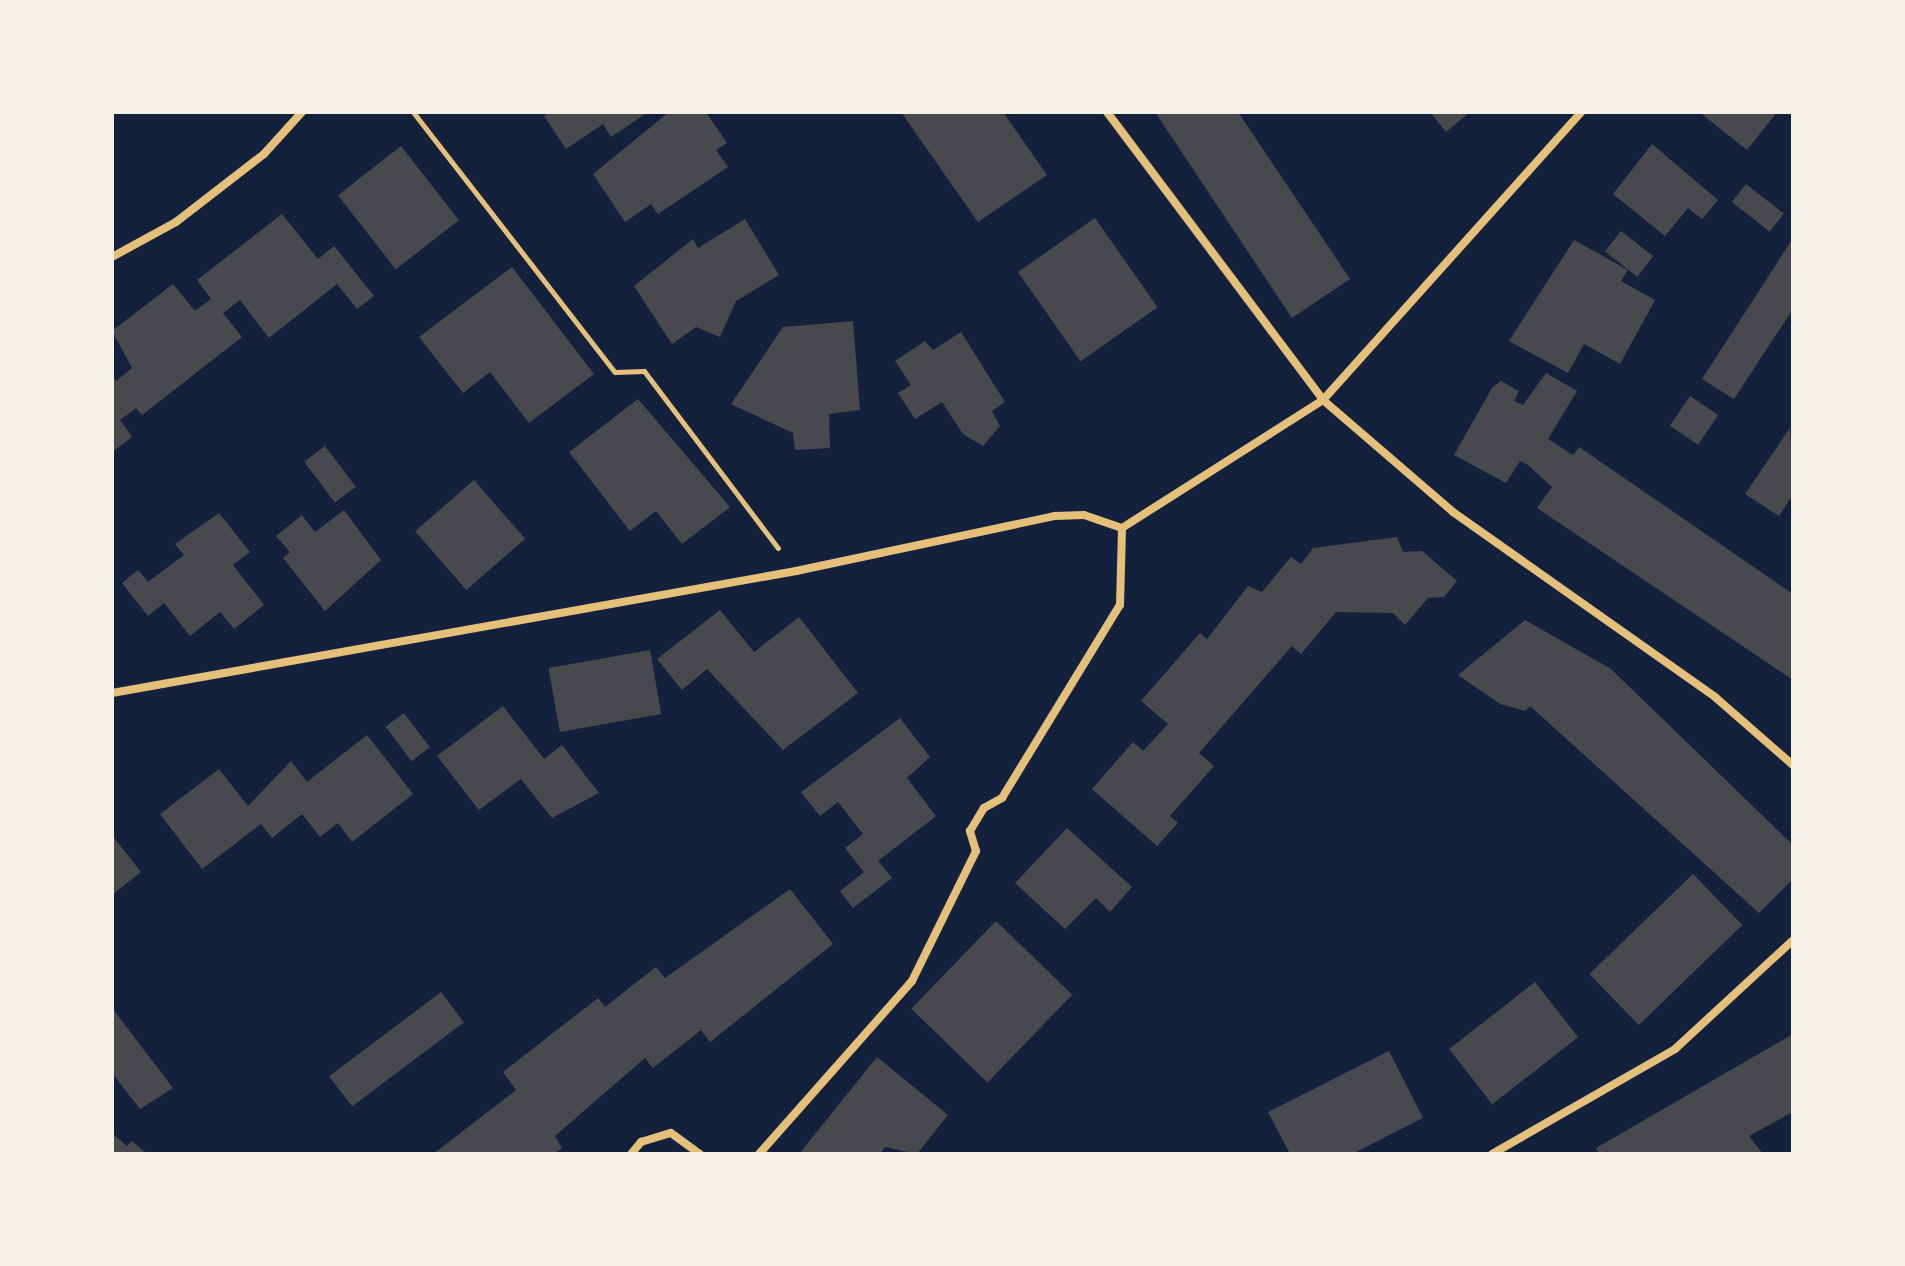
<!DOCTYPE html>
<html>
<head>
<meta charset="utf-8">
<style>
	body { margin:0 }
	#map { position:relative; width:1905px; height:1266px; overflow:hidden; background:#14213d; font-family:"Public Sans",sans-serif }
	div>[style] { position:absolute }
	.building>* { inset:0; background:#48494c; transform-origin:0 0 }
	.path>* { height:5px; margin:-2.5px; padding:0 2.5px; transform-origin:2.5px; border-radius:2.5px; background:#e5c07b }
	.minor>* { height:8px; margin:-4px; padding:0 4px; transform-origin:4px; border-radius:4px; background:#e5c07b }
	span { translate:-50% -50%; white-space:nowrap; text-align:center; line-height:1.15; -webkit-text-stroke:8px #f6f1e7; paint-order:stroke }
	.frame { position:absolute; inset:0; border:114px solid #f6f1e7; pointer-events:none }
</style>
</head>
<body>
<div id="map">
	<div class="building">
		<div style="clip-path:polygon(549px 112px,648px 112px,611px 137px,603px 124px,566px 149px,544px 116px)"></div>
		<div style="clip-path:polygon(669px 112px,706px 112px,727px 143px,716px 150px,728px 167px,658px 214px,651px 204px,625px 222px,593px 174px)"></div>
		<div style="clip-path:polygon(901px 112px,1003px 112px,1047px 175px,978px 222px)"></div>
		<div style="clip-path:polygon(1155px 112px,1238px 112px,1350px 279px,1292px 318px)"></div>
		<div style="clip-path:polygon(1430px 112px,1470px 112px,1446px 132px)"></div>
		<div style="clip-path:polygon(1699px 112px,1777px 112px,1747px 150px)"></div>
		<div style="clip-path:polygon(1652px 144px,1718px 200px,1702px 219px,1688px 208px,1665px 236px,1613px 194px)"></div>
		<div style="left:401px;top:146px;width:94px;height:80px;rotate:52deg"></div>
		<div style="left:1746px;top:184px;width:48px;height:23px;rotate:38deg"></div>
		<div style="clip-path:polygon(282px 214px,318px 259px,334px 246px,374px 296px,357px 309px,337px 284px,269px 338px,240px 300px,223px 313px,242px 337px,142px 415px,136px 408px,120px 420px,132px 437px,112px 452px,112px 376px,116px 381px,132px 368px,112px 331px,173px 284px,195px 311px,211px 299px,197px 280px)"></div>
		<div style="left:1095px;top:218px;width:109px;height:94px;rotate:55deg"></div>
		<div style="clip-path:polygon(745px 219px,779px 275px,736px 301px,720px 337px,696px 327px,672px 344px,634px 286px,693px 239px,698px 248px)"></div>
		<div style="left:1621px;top:231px;width:41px;height:26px;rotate:38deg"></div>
		<div style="clip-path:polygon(1793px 238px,1793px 309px,1734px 399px,1702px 379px)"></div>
		<div style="clip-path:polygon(1574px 240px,1628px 270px,1621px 281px,1655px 300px,1620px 364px,1584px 344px,1568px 373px,1509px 341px)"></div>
		<div style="clip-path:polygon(512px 267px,594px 374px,529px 423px,490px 372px,463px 393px,419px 337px)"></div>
		<div style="clip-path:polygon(853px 321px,860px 410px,829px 414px,830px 448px,795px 450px,793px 433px,731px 404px,783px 327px)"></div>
		<div style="clip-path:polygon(961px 332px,1005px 402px,992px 411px,1000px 426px,983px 446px,963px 434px,942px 402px,915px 419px,898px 393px,911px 385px,895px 361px,925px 341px,933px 350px)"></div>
		<div style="clip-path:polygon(1546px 373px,1577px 391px,1548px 439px,1573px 455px,1579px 447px,1793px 594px,1793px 680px,1537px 508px,1552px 487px,1528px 465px,1520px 461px,1506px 483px,1454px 455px,1492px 388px,1501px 381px,1519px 391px,1514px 401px,1523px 405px)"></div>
		<div style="left:1690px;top:396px;width:34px;height:36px;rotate:34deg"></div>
		<div style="clip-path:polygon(638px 399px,730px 507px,682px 544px,656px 511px,630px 531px,569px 452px)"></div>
		<div style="clip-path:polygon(1790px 428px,1793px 495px,1779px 516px,1745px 494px)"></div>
		<div style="left:325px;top:446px;width:51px;height:26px;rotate:53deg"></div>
		<div style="left:474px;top:480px;width:78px;height:78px;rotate:49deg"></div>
		<div style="clip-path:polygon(344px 510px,381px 560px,325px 611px,283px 558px,290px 552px,276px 536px,302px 515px,315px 532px)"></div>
		<div style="clip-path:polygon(219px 513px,250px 552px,233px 565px,264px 605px,234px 629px,220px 612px,190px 636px,164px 603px,148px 616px,122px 583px,138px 570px,148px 582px,184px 555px,175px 544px)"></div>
		<div style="clip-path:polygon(1397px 537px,1403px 552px,1422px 551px,1457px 581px,1444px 597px,1428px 598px,1405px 625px,1393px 613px,1336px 612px,1301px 654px,1292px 646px,1199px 753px,1214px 766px,1170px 816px,1178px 823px,1157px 846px,1092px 789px,1133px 742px,1143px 751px,1168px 724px,1141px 701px,1200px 633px,1207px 639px,1248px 586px,1262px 592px,1291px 557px,1301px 564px,1313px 548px)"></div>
		<div style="clip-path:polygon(720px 610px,754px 652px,799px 617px,858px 693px,783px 750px,707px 669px,682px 690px,657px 659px)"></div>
		<div style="clip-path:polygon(1525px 620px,1611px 669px,1793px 845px,1793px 879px,1759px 913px,1530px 706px,1525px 711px,1500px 704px,1458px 675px)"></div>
		<div style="left:650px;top:650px;width:65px;height:103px;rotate:80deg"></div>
		<div style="clip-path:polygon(503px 706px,544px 759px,562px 745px,599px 793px,552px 818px,521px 779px,479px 810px,437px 756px)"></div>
		<div style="left:404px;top:713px;width:43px;height:23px;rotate:53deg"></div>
		<div style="clip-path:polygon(900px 718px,930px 757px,907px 778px,936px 816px,878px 861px,892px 878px,853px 908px,840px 891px,864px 872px,845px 848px,863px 834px,838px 802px,820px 816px,801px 792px)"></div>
		<div style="clip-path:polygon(367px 735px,413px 794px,352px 842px,338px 823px,320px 837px,302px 814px,272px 838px,261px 824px,202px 869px,160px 814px,219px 769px,248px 806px,291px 761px,307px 782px)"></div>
		<div style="clip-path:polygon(1067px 828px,1132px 887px,1110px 912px,1096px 898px,1065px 929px,1015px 883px)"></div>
		<div style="clip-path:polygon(112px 835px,141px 872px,112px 895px)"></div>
		<div style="left:1693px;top:874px;width:71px;height:144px;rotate:46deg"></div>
		<div style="clip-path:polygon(790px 889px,833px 944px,710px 1042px,701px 1030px,653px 1068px,645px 1058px,555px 1136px,562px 1148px,554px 1154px,433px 1154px,516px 1090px,503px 1072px,598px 998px,605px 1007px,656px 967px,665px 978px)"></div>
		<div style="left:996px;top:921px;width:106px;height:122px;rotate:44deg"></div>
		<div style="left:1535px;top:982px;width:70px;height:109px;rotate:52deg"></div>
		<div style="left:441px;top:992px;width:38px;height:140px;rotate:53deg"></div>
		<div style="clip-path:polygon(112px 1008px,173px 1088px,140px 1109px,112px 1073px)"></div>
		<div style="clip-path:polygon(1793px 1034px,1793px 1112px,1749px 1136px,1763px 1154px,1599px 1154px,1596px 1148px)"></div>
		<div style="clip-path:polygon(1389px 1051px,1423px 1118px,1352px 1154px,1290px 1154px,1268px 1112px)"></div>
		<div style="clip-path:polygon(877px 1057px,948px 1115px,917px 1154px,885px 1147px,880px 1154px,799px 1154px)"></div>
		<div style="clip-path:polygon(112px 1133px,127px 1146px,132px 1141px,147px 1154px,112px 1154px)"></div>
	</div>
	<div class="path">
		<div style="left:413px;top:112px;width:329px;rotate:52.2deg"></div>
		<div style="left:615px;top:372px;width:29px;rotate:-2deg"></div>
		<div style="left:644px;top:371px;width:222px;rotate:52.9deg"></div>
	</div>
	<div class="minor">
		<div style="left:1107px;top:112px;width:360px;rotate:53.1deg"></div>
		<div style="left:1323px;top:400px;width:172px;rotate:40.7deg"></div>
		<div style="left:1453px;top:512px;width:321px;rotate:35.2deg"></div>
		<div style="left:1715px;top:697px;width:103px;rotate:41.1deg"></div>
		<div style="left:112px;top:257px;width:73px;rotate:-28.7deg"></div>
		<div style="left:176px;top:222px;width:111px;rotate:-37.7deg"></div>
		<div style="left:264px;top:154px;width:57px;rotate:-47.9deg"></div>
		<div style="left:112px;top:693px;width:695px;rotate:-10.11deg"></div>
		<div style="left:796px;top:571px;width:265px;rotate:-12deg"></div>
		<div style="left:1055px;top:516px;width:29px;rotate:-2deg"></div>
		<div style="left:1084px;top:515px;width:40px;rotate:18.9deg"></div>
		<div style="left:1122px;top:528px;width:238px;rotate:-32.5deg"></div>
		<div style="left:1323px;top:400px;width:387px;rotate:-48.1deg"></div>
		<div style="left:631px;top:1154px;width:16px;rotate:-50deg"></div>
		<div style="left:641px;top:1142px;width:31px;rotate:-17deg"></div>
		<div style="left:671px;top:1133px;width:36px;rotate:36deg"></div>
		<div style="left:759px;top:1154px;width:231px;rotate:-48.5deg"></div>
		<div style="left:912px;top:981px;width:145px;rotate:-63.8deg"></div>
		<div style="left:976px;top:851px;width:21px;rotate:-107deg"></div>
		<div style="left:970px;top:831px;width:27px;rotate:-59deg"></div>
		<div style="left:984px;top:808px;width:21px;rotate:-29deg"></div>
		<div style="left:1002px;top:798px;width:226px;rotate:-58.6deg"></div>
		<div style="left:1120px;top:605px;width:77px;rotate:-88.5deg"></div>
		<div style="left:1492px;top:1154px;width:211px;rotate:-29.8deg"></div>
		<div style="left:1675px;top:1049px;width:161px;rotate:-42.7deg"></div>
	</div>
	<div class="frame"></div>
</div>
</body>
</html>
